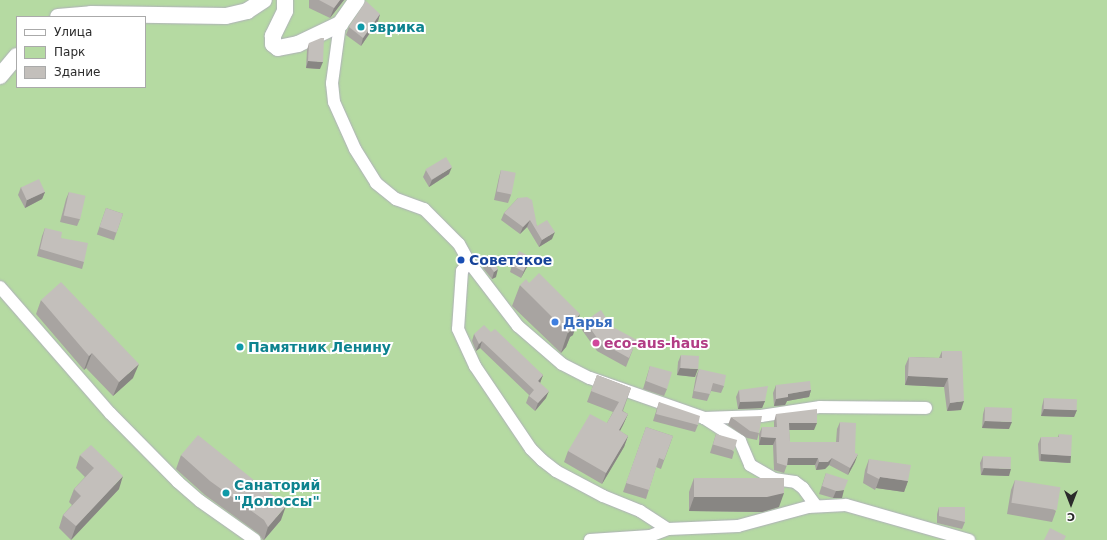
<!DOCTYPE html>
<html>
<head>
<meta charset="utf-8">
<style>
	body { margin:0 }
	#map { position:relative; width:1107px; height:540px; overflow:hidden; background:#ebe6df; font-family:"DejaVu Sans",sans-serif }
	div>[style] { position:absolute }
	.green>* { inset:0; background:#b5daa2 }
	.roads { filter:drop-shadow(0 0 1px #afb0b9) drop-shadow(0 0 1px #afb0b9) }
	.street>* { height:12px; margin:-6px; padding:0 6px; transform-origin:6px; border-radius:6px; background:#fff }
	.secondary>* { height:16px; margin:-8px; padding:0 8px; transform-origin:8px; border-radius:8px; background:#fff }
	.wall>* { inset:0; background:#a8a4a1; transform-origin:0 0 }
	.shaded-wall>* { inset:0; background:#888683; transform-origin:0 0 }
	.building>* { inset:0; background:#c3bfbb; transform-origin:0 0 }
	.dots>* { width:11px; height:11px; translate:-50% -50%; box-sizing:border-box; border:2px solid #fff; border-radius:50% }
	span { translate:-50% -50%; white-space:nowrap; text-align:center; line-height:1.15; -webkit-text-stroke:4px #fff; paint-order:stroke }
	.culture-label { font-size:14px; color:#0d838f; font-weight:700 }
	.left { translate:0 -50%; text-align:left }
	.transit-label { font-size:14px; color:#164399; font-weight:700 }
	.shop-label { font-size:14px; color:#366cbe; font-weight:700 }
	.hotel-label { font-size:14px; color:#b23c85; font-weight:700 }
	.legend { position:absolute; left:16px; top:16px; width:130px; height:72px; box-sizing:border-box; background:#fff; border:1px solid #aaa; margin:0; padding:5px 7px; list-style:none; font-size:12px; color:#2b2b2b }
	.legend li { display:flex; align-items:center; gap:8px; height:20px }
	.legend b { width:20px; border:1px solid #aaa }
	.north { position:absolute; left:1051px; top:484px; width:40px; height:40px; -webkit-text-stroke:3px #fff; paint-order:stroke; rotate:180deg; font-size:11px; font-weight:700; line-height:16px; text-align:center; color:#2b2b2b }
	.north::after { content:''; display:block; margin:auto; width:14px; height:18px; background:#2b2b2b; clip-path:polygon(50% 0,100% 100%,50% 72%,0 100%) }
</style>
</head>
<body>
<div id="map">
	<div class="green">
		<div style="clip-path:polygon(evenodd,0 0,1107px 0,1107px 540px,0 540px,0 0,17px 17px,145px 17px,145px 87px,17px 87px,17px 17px)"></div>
	</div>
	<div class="roads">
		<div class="street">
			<div style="left:340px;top:24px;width:60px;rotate:97.7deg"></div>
			<div style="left:332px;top:83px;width:19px;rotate:84deg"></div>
			<div style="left:334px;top:102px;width:51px;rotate:65.9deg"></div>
			<div style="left:355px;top:149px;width:40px;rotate:58deg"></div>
			<div style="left:376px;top:183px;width:26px;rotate:39deg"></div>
			<div style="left:396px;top:199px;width:30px;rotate:20deg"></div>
			<div style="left:424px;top:209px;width:49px;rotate:45deg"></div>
			<div style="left:459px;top:244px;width:21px;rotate:61deg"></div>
			<div style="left:469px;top:262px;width:11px;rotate:128deg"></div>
			<div style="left:462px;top:271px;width:58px;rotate:93.9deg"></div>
			<div style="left:458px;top:329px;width:41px;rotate:65.3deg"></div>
			<div style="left:475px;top:366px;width:100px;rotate:56deg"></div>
			<div style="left:531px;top:449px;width:16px;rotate:45deg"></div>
			<div style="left:542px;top:460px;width:18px;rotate:38deg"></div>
			<div style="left:556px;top:471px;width:53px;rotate:28deg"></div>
			<div style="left:603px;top:496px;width:40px;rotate:22deg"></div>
			<div style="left:640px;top:511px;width:33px;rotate:33deg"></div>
			<div style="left:469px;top:262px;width:81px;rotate:52.6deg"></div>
			<div style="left:518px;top:326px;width:58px;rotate:40.8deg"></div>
			<div style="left:562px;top:364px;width:31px;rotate:27deg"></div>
			<div style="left:590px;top:378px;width:121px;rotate:19.3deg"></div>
			<div style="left:704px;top:418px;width:43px;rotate:32.6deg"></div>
			<div style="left:740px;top:441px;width:26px;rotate:67deg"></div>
			<div style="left:750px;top:465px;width:28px;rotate:30deg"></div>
			<div style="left:774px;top:479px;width:21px;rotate:8deg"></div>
			<div style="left:795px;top:482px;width:10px;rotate:37deg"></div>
			<div style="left:803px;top:488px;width:22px;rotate:54deg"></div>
			<div style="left:0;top:287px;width:167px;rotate:48.9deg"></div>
			<div style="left:110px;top:413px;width:97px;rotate:45.4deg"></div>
			<div style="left:178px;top:482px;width:29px;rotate:41deg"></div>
			<div style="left:200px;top:501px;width:67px;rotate:35.3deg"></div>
			<div style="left:704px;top:418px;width:57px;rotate:-2deg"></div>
			<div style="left:761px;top:416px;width:60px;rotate:-8.7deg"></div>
			<div style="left:820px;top:407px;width:106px;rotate:0.5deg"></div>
			<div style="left:590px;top:540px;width:60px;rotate:-3.8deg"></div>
			<div style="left:650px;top:536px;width:19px;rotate:-21deg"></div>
			<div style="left:668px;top:529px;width:70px;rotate:-2.5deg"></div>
			<div style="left:738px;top:526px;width:73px;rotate:-15.2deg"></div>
			<div style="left:808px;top:507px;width:38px;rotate:-3deg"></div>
			<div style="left:846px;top:505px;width:128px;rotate:15.9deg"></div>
		</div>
		<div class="secondary">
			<div style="left:285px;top:0;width:11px;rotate:90deg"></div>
			<div style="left:285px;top:11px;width:28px;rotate:116deg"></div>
			<div style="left:273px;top:36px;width:8px;rotate:90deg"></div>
			<div style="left:273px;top:44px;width:6px;rotate:39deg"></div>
			<div style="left:278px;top:48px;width:20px;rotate:-11deg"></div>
			<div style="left:298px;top:44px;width:47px;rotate:-25.5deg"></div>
			<div style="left:340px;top:24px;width:29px;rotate:-55deg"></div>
			<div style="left:58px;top:17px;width:33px;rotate:-5deg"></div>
			<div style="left:91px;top:14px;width:135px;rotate:0.8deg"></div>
			<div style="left:226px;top:16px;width:22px;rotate:-13deg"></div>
			<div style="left:247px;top:11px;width:20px;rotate:-33deg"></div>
			<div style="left:0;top:76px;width:26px;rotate:-50deg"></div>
		</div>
	</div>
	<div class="wall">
		<div style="clip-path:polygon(309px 0,344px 0,330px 18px,309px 8px)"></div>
		<div style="clip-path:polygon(380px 14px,378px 21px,361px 46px,346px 35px,349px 27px)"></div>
		<div style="clip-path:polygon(309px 43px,320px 69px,306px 68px,307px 50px)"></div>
		<div style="clip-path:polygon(426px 170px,449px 174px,429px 187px,423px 177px)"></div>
		<div style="clip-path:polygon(501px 170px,511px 195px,508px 203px,494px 200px,499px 177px)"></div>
		<div style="clip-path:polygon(21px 187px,45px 192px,42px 199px,25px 208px,18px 195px)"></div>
		<div style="clip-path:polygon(69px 192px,80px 219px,77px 226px,60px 222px,66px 199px)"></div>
		<div style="clip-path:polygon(518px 198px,537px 226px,552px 239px,539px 247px,527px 227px,520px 234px,501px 220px,504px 213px)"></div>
		<div style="left:106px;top:208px;width:18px;height:28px;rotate:19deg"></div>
		<div style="clip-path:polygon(45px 228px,61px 238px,84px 262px,82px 269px,37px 256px,42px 236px)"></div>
		<div style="clip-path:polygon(491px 257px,496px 277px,492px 279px,483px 268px,486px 261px)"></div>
		<div style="clip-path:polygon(512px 265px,528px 265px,521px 278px,510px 272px)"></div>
		<div style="clip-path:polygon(520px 285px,573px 335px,570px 337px,566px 347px,561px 353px,512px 306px)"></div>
		<div style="clip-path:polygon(41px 300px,133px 378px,113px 396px,86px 368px,84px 370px,36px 314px)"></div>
		<div style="clip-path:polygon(585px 321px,611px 326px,633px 349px,626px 367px,597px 351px,582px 330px)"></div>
		<div style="clip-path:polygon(491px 332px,543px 375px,540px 383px,546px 398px,535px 411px,526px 403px,529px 395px,480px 348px,476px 351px,472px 341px,474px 334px)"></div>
		<div style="clip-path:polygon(942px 351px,961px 410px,947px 411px,944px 387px,905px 385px,905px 366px,909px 357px,939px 358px)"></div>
		<div style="clip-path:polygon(681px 355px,695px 377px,677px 375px,678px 362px)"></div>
		<div style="clip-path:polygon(650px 366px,667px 389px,664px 396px,643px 389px)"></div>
		<div style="clip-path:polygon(699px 369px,724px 386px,721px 393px,711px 391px,707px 401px,692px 398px,696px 376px)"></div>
		<div style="clip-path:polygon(597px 375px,631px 388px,623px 411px,628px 414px,623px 425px,620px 431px,628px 436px,624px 447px,602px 484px,564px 462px,568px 451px,607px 423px,613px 412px,587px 402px)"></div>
		<div style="clip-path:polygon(776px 385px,811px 390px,809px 397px,787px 401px,785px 405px,774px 406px,773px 393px)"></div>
		<div style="clip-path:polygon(739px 390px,765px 401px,762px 408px,738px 409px,736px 397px)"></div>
		<div style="clip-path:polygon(1044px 398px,1077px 410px,1074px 417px,1041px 416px,1042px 406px)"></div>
		<div style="clip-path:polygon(659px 402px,698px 425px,695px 432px,653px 421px)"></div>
		<div style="clip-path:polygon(985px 407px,1009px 429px,982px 428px,983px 414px)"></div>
		<div style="clip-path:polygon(776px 414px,814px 430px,789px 430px,790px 442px,836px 442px,837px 429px,840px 422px,855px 453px,855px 462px,848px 475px,829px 465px,825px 469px,816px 470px,815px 465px,787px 465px,784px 473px,774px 470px,773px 445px,759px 445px,759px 434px,762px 427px,774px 427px,774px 422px)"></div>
		<div style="clip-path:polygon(731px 417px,759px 433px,757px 440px,747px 438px,728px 425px)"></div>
		<div style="clip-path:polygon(646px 427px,673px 436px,661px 469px,656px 467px,646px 499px,623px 492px)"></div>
		<div style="clip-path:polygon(716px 434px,734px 452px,732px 459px,710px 453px)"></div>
		<div style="clip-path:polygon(1059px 434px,1071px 456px,1068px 463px,1039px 461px,1038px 444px,1041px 437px,1058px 437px)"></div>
		<div style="clip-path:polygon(80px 455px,119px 489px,71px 540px,59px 528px,63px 515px,72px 505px,69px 502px,74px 489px,85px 477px,76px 468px)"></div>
		<div style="clip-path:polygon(181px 455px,281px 520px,264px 540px,263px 540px,259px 534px,205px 495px,176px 469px)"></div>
		<div style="clip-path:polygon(983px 456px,1009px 476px,981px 475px,980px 463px)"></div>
		<div style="clip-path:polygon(869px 459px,908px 481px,904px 492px,876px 488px,875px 490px,863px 483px,865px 470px)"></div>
		<div style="clip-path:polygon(826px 473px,842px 498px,833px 498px,819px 494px)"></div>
		<div style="clip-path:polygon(694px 478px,779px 507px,762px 512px,689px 511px,689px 492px)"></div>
		<div style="clip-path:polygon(1015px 480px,1056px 511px,1052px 522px,1007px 514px,1011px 490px)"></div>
		<div style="clip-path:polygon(939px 507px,965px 522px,962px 529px,937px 523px,937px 514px)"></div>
	</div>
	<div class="shaded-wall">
		<div style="clip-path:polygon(340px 0,344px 0,330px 18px,334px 8px)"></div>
		<div style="clip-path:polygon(380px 14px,378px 21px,361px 46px,363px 38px)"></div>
		<div style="clip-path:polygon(308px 61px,323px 62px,320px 69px,306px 68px)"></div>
		<div style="clip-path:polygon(452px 167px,449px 174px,429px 187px,432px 180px)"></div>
		<div style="clip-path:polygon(45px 192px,42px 199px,25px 208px,27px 200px)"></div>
		<div style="clip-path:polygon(530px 220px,527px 227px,520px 234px,523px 227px)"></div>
		<div style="clip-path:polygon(555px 232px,552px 239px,539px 247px,542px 240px)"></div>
		<div style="clip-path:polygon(531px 257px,528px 265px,521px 278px,524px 271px)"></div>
		<div style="clip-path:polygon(498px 269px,496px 277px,492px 279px,494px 272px)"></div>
		<div style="clip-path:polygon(580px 314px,573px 335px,570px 337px,566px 347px,561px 353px,571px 323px)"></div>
		<div style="clip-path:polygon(482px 341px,480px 348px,476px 351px,479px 344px)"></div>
		<div style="clip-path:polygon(92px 353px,86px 368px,84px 370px,89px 356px)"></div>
		<div style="clip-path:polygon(139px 364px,133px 378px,113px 396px,119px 382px)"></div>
		<div style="clip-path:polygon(680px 368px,698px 369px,695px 377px,677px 375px)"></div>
		<div style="clip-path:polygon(543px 375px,540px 383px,538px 381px)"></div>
		<div style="clip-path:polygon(908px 376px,948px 378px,944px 387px,905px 385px)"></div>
		<div style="clip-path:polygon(811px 390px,809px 397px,787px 401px,785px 405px,774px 406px,776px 399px,788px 394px)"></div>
		<div style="clip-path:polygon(549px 391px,546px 398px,535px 411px,538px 403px)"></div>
		<div style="clip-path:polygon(765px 401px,762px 408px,738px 409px,740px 402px)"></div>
		<div style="clip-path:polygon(964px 401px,961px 410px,947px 411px,950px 403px)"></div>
		<div style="clip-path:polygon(1044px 409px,1077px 410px,1074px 417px,1041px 416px)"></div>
		<div style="clip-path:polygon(628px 414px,623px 425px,614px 442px,619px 430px)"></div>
		<div style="clip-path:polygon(985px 421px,1012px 422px,1009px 429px,982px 428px)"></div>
		<div style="clip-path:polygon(789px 423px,817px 423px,814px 430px,786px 430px)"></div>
		<div style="clip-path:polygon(628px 436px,624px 447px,602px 484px,606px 473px)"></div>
		<div style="clip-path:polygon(761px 437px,776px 438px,773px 445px,759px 445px)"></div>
		<div style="clip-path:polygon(858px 454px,855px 462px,848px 475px,850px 468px)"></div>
		<div style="left:1041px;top:454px;width:30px;height:7px;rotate:4deg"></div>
		<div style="clip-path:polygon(788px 458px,818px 458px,815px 465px,785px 465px)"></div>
		<div style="clip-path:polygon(832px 458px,829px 465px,825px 469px,816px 470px,819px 462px)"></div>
		<div style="clip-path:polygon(984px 468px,1011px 469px,1009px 476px,981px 475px)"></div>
		<div style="clip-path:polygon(123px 476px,119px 489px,71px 540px,76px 526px)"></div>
		<div style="clip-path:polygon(880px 477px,908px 481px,904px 492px,876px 488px)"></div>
		<div style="clip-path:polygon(844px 490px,842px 498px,833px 498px,836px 491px)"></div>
		<div style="clip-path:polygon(784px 493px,779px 507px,762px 512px,689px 511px,694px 497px)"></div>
		<div style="clip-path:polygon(286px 506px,281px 520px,264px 540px,268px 527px)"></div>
	</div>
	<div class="building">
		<div style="clip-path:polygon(319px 0,340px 0,334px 8px)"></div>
		<div style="clip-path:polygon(366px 1px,380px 14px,363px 38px,349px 27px)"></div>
		<div style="clip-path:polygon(321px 38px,324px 38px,323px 62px,308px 61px,309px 43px)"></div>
		<div style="left:446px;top:157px;width:12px;height:24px;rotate:59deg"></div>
		<div style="left:501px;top:170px;width:15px;height:22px;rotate:11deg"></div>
		<div style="left:39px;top:179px;width:14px;height:20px;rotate:65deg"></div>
		<div style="left:69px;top:192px;width:17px;height:24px;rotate:13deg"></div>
		<div style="clip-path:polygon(527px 197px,532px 200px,537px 226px,547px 220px,555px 232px,542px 240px,530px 220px,523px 227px,504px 213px,518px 198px)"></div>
		<div style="left:106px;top:208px;width:18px;height:20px;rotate:19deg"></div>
		<div style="clip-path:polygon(45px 228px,62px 232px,61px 238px,88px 243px,84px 262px,40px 249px)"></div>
		<div style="left:519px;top:251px;width:13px;height:16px;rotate:27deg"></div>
		<div style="clip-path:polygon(491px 257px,498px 269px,494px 272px,486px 261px)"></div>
		<div style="clip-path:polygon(539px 273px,580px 314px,571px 323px,574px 327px,568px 333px,520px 285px,526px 279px,529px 283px)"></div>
		<div style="clip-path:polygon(61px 282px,139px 364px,119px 382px,92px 353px,89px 356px,41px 300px)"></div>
		<div style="clip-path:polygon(601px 310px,611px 326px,637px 340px,629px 358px,600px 342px,585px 321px)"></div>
		<div style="clip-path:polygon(484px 325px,491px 332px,495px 329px,543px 375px,538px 381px,549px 391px,538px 403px,529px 396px,534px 390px,482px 341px,479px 344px,474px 334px)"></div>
		<div style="clip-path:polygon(942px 351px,962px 351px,964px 401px,950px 403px,948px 378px,908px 376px,909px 357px,942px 358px)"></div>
		<div style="left:681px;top:355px;width:18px;height:13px;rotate:3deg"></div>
		<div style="clip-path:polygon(650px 366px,672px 372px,667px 389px,646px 381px)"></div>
		<div style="clip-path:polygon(699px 369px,726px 375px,724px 386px,713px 383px,710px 394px,694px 391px)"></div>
		<div style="clip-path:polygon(597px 375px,631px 388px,622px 411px,628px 414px,619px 430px,628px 436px,606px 473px,568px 451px,590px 414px,607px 423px,619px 402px,591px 391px)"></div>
		<div style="clip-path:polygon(810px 381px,811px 390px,788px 394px,788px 397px,776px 399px,776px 385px)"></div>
		<div style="clip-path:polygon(768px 386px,765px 401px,740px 402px,739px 390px)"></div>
		<div style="left:1044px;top:398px;width:33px;height:11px;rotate:2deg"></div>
		<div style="clip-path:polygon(659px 402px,700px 416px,698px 425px,656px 414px)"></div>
		<div style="left:985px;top:407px;width:27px;height:14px;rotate:2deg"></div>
		<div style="clip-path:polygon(817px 409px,817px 423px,789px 423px,790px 442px,839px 442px,840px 422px,856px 423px,855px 453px,858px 454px,850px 468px,832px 458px,828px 462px,819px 462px,818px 458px,788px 458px,787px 466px,777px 463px,776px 438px,761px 437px,762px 427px,777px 427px,776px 414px)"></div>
		<div style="clip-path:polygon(762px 416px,759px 433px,750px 431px,731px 417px)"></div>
		<div style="clip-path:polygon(646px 427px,673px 436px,664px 460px,659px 458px,649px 490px,626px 483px)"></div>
		<div style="left:716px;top:434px;width:22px;height:11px;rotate:16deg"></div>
		<div style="clip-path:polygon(1059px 434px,1072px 435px,1071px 456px,1041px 454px,1041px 437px,1059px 437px)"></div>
		<div style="clip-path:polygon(198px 435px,286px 506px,268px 527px,264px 520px,210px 481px,181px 455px)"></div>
		<div style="clip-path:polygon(91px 445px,123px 476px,76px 526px,63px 515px,81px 496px,74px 489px,94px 468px,80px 455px)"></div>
		<div style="left:983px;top:456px;width:28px;height:12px;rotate:2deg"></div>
		<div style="clip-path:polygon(869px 459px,911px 465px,908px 481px,880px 477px,879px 479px,867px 473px)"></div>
		<div style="clip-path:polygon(826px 473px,848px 480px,844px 490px,836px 491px,822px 486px)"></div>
		<div style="clip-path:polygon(694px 478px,784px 478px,784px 493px,767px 497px,694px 497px)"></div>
		<div style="left:1015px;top:480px;width:46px;height:23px;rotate:9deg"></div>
		<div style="clip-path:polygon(939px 507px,965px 507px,965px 522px,939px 516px)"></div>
		<div style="clip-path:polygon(1050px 528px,1066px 536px,1064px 540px,1044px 540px)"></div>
	</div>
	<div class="dots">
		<div style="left:361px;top:27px;background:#0f9aa8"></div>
		<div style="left:461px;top:260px;background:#1a4fb4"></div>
		<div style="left:555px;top:322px;background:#3f7fe0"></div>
		<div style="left:596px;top:343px;background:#d1479c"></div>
		<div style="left:240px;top:347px;background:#0f9aa8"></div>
		<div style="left:226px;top:493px;background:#0f9aa8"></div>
	</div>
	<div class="culture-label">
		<span class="left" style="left:369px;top:27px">эврика</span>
		<span class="left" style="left:248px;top:347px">Памятник Ленину</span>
		<span class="left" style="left:234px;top:493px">Санаторий<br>"Долоссы"</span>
	</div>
	<div class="transit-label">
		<span class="left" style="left:469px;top:260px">Советское</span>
	</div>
	<div class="shop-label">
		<span class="left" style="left:563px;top:322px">Дарья</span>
	</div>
	<div class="hotel-label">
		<span class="left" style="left:604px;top:343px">eco-aus-haus</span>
	</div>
	<ul class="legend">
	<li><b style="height:5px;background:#fff"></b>Улица</li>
	<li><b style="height:11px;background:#b5daa2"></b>Парк</li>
	<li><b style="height:11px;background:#c3bfbb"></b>Здание</li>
	</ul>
	<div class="north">С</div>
</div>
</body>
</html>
